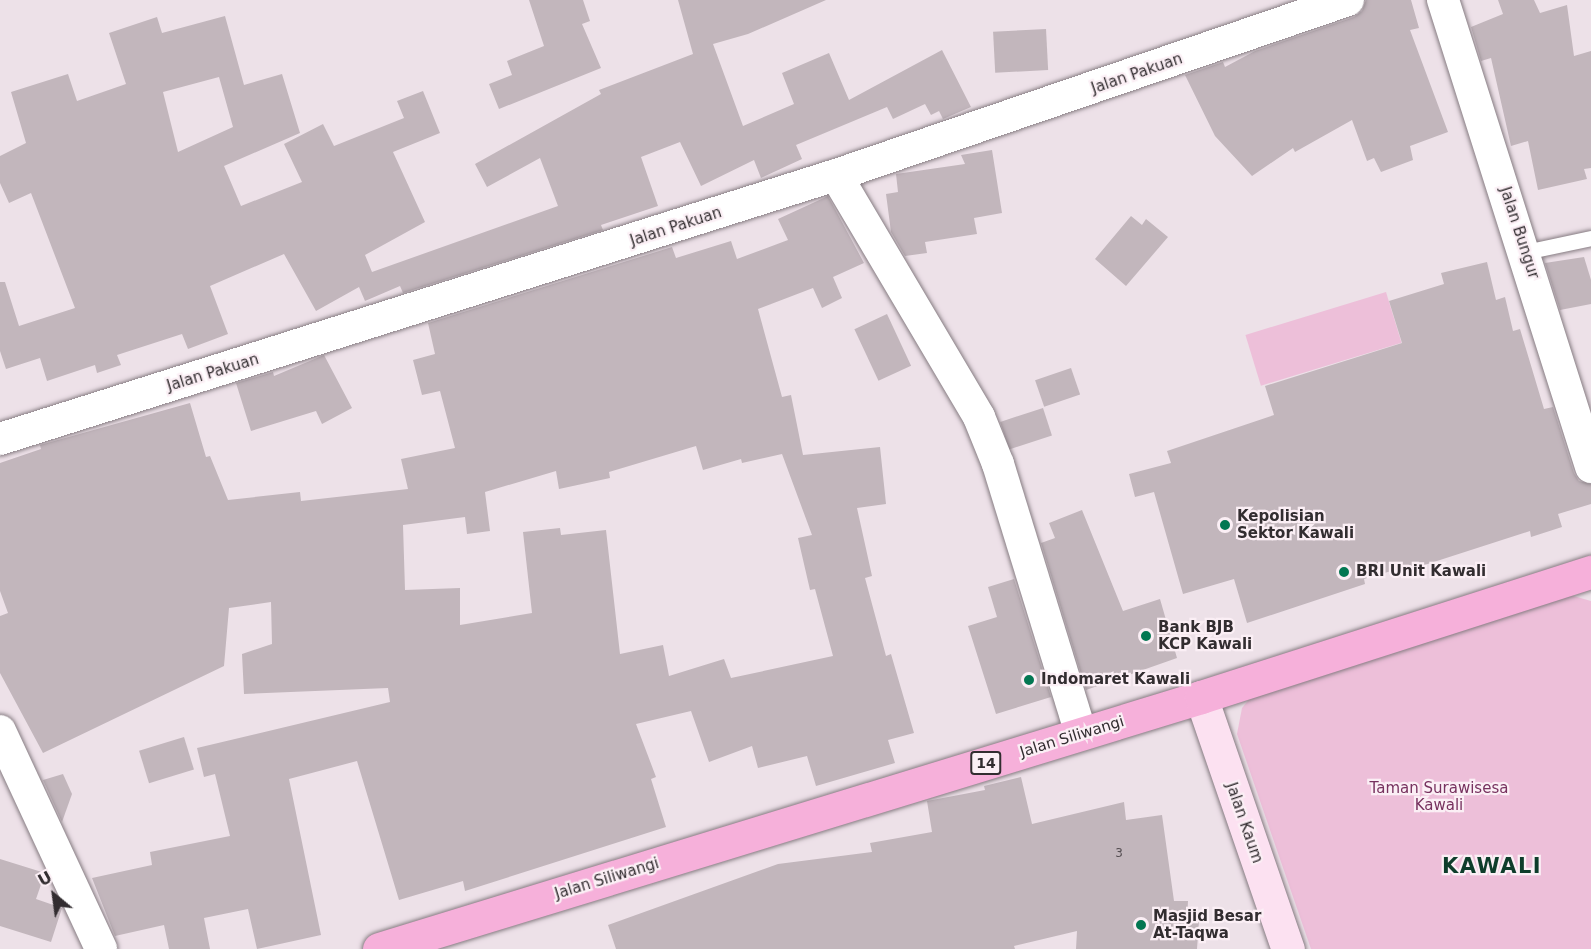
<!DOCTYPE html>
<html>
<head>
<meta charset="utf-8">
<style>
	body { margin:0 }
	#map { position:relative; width:1591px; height:949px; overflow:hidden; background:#ede1e8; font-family:"DejaVu Sans",sans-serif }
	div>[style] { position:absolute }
	.green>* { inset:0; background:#edbfd9; transform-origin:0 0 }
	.building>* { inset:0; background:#c2b6bc; transform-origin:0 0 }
	.roads { filter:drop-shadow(0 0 2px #867c82) drop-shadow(0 0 2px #867c82) }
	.service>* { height:15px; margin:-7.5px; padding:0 7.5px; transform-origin:7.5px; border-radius:7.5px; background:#fff }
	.minor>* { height:32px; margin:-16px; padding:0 16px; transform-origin:16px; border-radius:16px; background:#fff }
	.secondary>* { height:33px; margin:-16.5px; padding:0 16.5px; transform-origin:16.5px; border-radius:16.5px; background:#fce1f1 }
	.trunk>* { height:33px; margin:-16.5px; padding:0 16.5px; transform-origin:16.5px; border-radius:16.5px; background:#f6b0da }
	.dots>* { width:16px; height:16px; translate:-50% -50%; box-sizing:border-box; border:3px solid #fbeff5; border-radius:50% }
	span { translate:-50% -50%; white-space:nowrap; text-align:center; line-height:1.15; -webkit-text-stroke:4.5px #fbeff5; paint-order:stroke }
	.number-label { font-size:12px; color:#564f53 }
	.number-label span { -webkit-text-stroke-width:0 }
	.shield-label span { padding:2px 4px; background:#fbeff5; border:2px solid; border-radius:4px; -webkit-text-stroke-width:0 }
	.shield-label { font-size:14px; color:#322d30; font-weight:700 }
	.street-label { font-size:15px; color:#322d30 }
	.poi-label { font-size:15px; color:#322d30; font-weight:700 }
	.left { translate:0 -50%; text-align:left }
	.park-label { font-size:15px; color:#77325f }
	.district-label { font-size:21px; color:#0e3d2b; font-weight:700; letter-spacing:1.5px }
	.north { position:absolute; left:24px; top:865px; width:60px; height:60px; -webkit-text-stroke:4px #fbeff5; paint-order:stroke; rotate:331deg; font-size:16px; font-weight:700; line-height:24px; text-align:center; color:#322d30 }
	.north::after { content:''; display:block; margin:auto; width:21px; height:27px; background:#322d30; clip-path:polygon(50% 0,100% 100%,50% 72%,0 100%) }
</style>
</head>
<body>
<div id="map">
	<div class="green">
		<div style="left:1386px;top:292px;width:53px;height:147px;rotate:73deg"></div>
		<div style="clip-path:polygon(1570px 595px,1591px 601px,1591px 949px,1311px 949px,1237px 734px,1242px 708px,1250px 698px)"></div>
	</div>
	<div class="building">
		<div style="clip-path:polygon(529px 0,583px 0,590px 21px,582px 24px,601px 68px,499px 109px,489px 84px,512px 75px,507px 61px,544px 46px)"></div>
		<div style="clip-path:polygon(evenodd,678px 0,826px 0,748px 34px,713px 44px,743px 126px,794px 104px,782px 73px,829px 53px,849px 100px,942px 50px,971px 107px,943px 119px,939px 111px,931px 115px,925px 104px,893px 119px,887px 107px,796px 145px,802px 159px,761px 178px,754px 160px,701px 186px,680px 142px,641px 157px,658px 206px,601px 225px,603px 230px,403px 293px,400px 286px,365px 301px,359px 287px,316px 311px,284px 254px,210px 286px,228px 334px,188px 349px,182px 334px,117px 355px,121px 365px,97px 373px,95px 365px,47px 381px,40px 358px,6px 369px,0 351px,0 282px,5px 282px,19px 326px,75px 308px,31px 193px,9px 203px,0 183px,0 156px,26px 143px,11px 92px,68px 74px,77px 101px,126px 84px,109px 33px,157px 17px,162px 33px,225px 16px,244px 85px,282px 74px,300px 133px,224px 166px,241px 206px,302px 182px,284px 144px,323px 124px,334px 146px,404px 118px,397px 101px,423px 91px,440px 133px,393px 152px,425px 222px,365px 255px,372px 272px,558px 206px,540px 158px,487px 187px,475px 164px,601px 94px,599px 90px,693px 54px,678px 0,219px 77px,233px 127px,178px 152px,163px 92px,219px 77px)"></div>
		<div style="clip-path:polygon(1366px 0,1411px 0,1419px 28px,1410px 30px,1448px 132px,1410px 146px,1413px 160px,1381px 172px,1374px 158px,1367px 161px,1352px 120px,1295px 152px,1293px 148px,1252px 176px,1215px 136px,1185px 75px,1223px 62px,1225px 67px,1255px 51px,1354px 17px,1362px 11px)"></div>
		<div style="clip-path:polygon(1498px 0,1534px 0,1540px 13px,1567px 5px,1574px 56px,1591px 51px,1591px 168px,1584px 169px,1587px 179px,1538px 190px,1528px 141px,1511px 146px,1491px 58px,1481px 61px,1471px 27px,1503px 14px)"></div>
		<div style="left:1046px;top:29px;width:41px;height:53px;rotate:87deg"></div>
		<div style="clip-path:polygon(992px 150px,1002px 213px,974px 218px,977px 234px,925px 242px,927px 253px,905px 256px,891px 232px,886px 194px,898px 192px,896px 174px,965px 164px,961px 155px)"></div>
		<div style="clip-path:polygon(evenodd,828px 196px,864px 263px,833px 277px,842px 298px,822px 308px,813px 288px,758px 309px,782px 397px,791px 395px,803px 455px,880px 447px,886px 504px,857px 508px,872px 576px,865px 578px,886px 656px,891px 654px,914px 733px,888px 740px,895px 763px,816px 786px,807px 756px,758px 768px,752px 746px,709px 762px,691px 711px,636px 724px,656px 777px,651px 779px,666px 827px,465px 891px,463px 881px,399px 900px,357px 761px,289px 779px,321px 935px,257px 949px,248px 909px,204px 918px,210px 949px,169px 949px,164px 925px,115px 936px,92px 878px,152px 865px,150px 852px,230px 836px,215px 774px,204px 777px,197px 748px,390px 702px,388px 688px,244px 694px,242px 654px,272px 644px,271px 602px,229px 608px,224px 666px,43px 753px,0 673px,0 616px,8px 613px,0 591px,0 463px,41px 449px,40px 445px,190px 403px,206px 457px,210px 456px,228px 500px,300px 492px,301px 501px,408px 489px,401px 459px,455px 448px,440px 391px,422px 395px,413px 360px,435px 354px,428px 323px,672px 247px,676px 258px,731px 241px,737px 259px,788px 240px,778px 219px,828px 196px,696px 446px,703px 470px,741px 459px,742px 463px,782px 454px,812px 535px,798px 538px,810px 590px,815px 589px,833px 656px,731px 678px,724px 659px,669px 676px,663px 645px,620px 654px,606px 530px,561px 535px,560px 528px,523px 532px,532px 613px,460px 625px,460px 588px,405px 590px,403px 525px,465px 517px,467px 534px,490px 531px,485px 492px,556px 471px,559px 489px,610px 478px,609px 472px,696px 446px)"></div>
		<div style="clip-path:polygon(1131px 216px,1142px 225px,1146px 219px,1168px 237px,1126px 286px,1095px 259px)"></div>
		<div style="clip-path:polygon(1584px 257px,1591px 280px,1591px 304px,1560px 310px,1545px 263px)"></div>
		<div style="clip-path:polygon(1487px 262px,1496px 300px,1505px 297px,1513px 331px,1520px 329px,1544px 409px,1553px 407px,1574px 473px,1579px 481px,1591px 484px,1591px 504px,1558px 514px,1562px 527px,1531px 537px,1530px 531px,1409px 570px,1408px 566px,1364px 579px,1365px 584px,1247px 623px,1234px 579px,1183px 594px,1154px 492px,1135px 497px,1129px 474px,1171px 463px,1167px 451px,1274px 415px,1265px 386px,1402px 343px,1389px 301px,1444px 284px,1441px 273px)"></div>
		<div style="left:887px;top:314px;width:57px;height:36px;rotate:65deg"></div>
		<div style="clip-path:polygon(324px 355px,352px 408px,322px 424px,316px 411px,251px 431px,236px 383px,273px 372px,274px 376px)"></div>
		<div style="left:1071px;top:368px;width:28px;height:38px;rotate:71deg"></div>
		<div style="left:1043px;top:408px;width:29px;height:45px;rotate:72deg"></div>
		<div style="clip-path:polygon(1082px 510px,1123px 611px,1160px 599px,1177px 658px,1086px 690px,1041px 543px,1055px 538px,1049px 523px)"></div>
		<div style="clip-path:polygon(1014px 579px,1051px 697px,996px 714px,968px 626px,997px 617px,988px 587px)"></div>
		<div style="left:184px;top:737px;width:34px;height:47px;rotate:73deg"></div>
		<div style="clip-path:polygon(63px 774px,72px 794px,62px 822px,43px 780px)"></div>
		<div style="clip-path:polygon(1021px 777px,1032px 824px,1124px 802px,1126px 820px,1162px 815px,1174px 901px,1188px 901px,1187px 920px,1199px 921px,1197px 949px,1076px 949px,1077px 931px,1014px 946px,1015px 949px,616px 949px,608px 925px,778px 864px,872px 852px,870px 843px,932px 832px,927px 801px,985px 790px,984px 786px)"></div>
		<div style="clip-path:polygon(0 859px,45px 873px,36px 899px,62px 908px,51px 942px,0 926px)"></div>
	</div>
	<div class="roads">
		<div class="service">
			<div style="left:1525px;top:252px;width:67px;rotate:-12deg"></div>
		</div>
		<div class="minor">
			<div style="left:1443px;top:0;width:490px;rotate:72.4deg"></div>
			<div style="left:836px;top:175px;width:281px;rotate:59.4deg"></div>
			<div style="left:979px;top:417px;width:51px;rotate:68deg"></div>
			<div style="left:998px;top:464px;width:282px;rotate:72.9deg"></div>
			<div style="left:0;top:439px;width:877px;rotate:-17.53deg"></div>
			<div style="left:836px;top:175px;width:541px;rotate:-18.87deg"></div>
			<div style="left:0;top:731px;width:240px;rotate:65.1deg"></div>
		</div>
		<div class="secondary">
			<div style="left:1201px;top:697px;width:267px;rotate:71deg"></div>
		</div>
		<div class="trunk">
			<div style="left:379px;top:949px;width:860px;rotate:-17.04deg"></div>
			<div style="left:1201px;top:697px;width:410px;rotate:-17.8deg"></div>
		</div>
	</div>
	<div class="dots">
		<div style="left:1225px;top:525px;background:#037752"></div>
		<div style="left:1344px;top:572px;background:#037752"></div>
		<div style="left:1146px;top:636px;background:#037752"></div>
		<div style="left:1029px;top:680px;background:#037752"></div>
		<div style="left:1141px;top:925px;background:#037752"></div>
	</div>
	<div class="number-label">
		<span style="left:1119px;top:854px">3</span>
	</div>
	<div class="shield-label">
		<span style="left:986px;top:763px">14</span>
	</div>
	<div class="street-label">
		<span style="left:1137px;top:74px;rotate:-19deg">Jalan Pakuan</span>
		<span style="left:676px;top:227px;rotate:-18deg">Jalan Pakuan</span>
		<span style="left:1519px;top:233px;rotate:72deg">Jalan Bungur</span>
		<span style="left:213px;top:373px;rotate:-17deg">Jalan Pakuan</span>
		<span style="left:1072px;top:737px;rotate:-17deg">Jalan Siliwangi</span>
		<span style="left:1244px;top:823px;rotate:71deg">Jalan Kaum</span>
		<span style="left:607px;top:879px;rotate:-17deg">Jalan Siliwangi</span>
	</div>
	<div class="poi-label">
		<span class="left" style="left:1237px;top:525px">Kepolisian<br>Sektor Kawali</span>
		<span class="left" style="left:1356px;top:572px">BRI Unit Kawali</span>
		<span class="left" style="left:1158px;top:636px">Bank BJB<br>KCP Kawali</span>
		<span class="left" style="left:1041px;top:680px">Indomaret Kawali</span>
		<span class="left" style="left:1153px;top:925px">Masjid Besar<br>At-Taqwa</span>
	</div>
	<div class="park-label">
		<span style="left:1439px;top:797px">Taman Surawisesa<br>Kawali</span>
	</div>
	<div class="district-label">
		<span style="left:1492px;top:866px">KAWALI</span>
	</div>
	<div class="north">U</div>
</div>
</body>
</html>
